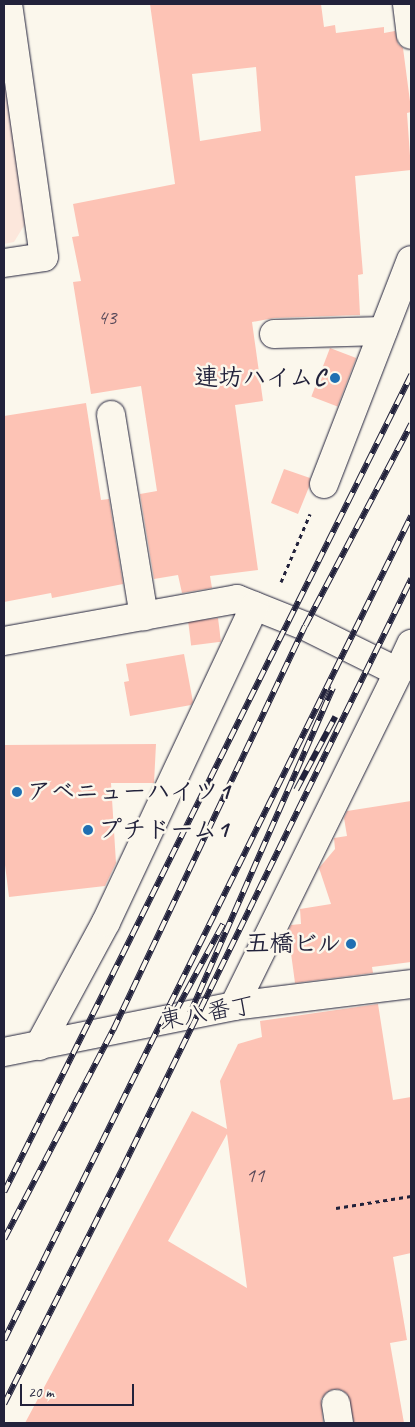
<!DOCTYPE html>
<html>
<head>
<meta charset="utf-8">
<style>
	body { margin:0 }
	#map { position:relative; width:415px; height:1427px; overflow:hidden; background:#fbf7ec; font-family:Caveat,"Klee One",sans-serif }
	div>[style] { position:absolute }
	.built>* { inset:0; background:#fce7dc }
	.building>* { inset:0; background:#fdc3b5; transform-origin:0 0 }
	.path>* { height:3px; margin-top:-1.5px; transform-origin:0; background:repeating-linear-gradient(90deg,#22223b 0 4px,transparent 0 8px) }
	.roads { filter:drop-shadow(0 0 1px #22223b) drop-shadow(0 0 1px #22223b) }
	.minor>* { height:28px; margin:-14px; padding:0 14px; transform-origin:14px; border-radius:14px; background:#fbf7ec }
	.rail>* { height:5.5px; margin-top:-2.75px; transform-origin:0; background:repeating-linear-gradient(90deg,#fbf7ec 0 11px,#22223b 0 22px); box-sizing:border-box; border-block:1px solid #22223b }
	.dots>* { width:14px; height:14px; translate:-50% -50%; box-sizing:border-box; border:2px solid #fbf7ec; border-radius:50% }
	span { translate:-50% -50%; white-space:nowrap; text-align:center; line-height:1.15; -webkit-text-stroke:5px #fbf7ec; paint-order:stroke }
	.number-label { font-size:21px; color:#594a5a }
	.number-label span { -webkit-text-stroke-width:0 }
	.poi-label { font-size:24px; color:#22223b; font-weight:700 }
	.right { translate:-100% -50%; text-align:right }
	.left { translate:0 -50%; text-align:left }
	.street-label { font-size:24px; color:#22223b }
	.frame { position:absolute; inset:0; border:5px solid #22223b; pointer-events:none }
	.scale { position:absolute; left:20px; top:1384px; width:114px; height:22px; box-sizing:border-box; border:2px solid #22223b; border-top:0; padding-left:6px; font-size:15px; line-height:18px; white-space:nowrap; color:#22223b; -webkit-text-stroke:4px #fbf7ec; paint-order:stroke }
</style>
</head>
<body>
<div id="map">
	<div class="built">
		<div style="clip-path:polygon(4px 72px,25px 224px,14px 242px,4px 244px)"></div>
	</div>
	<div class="building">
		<div style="clip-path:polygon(evenodd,150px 4px,321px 4px,324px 27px,335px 25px,336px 33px,384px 27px,384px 33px,395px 31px,398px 44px,403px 48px,411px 109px,411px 112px,407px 113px,411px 170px,355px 176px,363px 274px,358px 275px,360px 315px,274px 318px,252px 322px,263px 401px,235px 405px,258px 570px,210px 576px,212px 588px,182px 593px,178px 575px,154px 579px,140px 494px,157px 491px,141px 386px,91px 394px,73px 282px,81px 281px,72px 237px,79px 236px,73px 204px,175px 184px,150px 4px,256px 67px,261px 131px,200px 141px,192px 74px,256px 67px)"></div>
		<div style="left:330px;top:348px;width:28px;height:52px;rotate:21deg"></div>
		<div style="clip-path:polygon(86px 403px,101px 500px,109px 499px,123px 584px,52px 598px,51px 593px,4px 602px,4px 416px)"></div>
		<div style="clip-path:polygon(284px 469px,310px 478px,309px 487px,298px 514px,271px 503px)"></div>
		<div style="left:218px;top:618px;width:24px;height:30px;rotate:83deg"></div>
		<div style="clip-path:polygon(184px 654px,193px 702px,191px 705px,130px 716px,124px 682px,129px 681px,126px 664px)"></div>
		<div style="clip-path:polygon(156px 744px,154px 783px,111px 783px,116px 863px,105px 886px,9px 897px,4px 857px,4px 745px)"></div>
		<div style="clip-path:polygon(411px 801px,411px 962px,372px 967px,373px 973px,295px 983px,288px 931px,291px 925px,301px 924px,300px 909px,331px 904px,319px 868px,335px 849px,334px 838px,347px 836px,344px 818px,347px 811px)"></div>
		<div style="clip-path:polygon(evenodd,378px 1004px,393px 1100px,411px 1097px,411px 1253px,393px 1257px,407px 1340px,390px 1343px,404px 1423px,354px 1423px,348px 1395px,342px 1390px,334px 1389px,327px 1392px,321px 1399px,323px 1423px,25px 1423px,192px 1111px,227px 1129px,220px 1081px,238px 1044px,262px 1037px,260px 1021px,378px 1004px,227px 1134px,247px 1288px,168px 1241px,227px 1134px)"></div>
	</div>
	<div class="path">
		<div style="left:281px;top:582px;width:74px;rotate:-66.9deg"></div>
		<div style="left:336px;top:1208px;width:76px;rotate:-9.1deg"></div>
	</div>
	<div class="roads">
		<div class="minor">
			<div style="left:407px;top:4px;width:31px;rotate:83deg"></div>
			<div style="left:4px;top:263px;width:40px;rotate:-8.5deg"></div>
			<div style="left:44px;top:257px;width:256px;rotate:-98.1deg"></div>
			<div style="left:274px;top:334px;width:109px;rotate:-1.6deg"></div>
			<div style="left:111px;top:415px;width:204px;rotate:80.7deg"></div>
			<div style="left:324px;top:484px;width:240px;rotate:-68.8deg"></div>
			<div style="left:4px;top:641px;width:237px;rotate:-10.2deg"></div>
			<div style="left:237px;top:599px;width:73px;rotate:21.7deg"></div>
			<div style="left:305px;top:626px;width:104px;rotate:26.3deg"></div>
			<div style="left:398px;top:672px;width:31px;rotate:-65deg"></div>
			<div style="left:234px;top:1006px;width:372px;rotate:-63.8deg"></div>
			<div style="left:39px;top:1046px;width:141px;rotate:-61.6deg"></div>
			<div style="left:106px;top:922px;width:349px;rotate:-64.8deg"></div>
			<div style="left:4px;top:1052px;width:235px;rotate:-11.3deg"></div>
			<div style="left:234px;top:1006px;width:178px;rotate:-7.1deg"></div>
			<div style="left:336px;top:1404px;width:19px;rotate:81deg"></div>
		</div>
	</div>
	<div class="rail">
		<div style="left:296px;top:790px;width:83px;rotate:-61.9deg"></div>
		<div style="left:175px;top:1012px;width:100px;rotate:-61.4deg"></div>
		<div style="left:190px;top:1013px;width:355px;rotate:-66.3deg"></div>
		<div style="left:4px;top:1192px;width:913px;rotate:-63.52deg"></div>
		<div style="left:4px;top:1239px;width:236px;rotate:-62.5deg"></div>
		<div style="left:113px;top:1030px;width:447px;rotate:-64.6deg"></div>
		<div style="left:305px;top:626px;width:228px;rotate:-62.3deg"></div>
		<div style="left:4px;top:1340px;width:919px;rotate:-63.71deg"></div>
		<div style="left:4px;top:1404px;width:265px;rotate:-63.3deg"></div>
		<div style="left:123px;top:1167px;width:655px;rotate:-63.9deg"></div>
	</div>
	<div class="dots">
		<div style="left:335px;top:378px;background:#1f6fb2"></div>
		<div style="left:17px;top:792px;background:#1f6fb2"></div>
		<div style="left:88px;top:830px;background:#1f6fb2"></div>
		<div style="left:351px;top:944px;background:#1f6fb2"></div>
	</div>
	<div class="number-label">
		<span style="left:107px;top:317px">43</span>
		<span style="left:255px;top:1175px">11</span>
	</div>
	<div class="poi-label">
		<span class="right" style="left:325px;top:378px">連坊ハイムC</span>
		<span class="left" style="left:27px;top:792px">アベニューハイツ1</span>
		<span class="left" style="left:98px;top:830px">プチドーム1</span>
		<span class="right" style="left:341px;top:944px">五橋ビル</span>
	</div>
	<div class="street-label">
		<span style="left:207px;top:1013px;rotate:-10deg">東八番丁</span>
	</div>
	<div class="frame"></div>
	<div class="scale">20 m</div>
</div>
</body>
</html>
